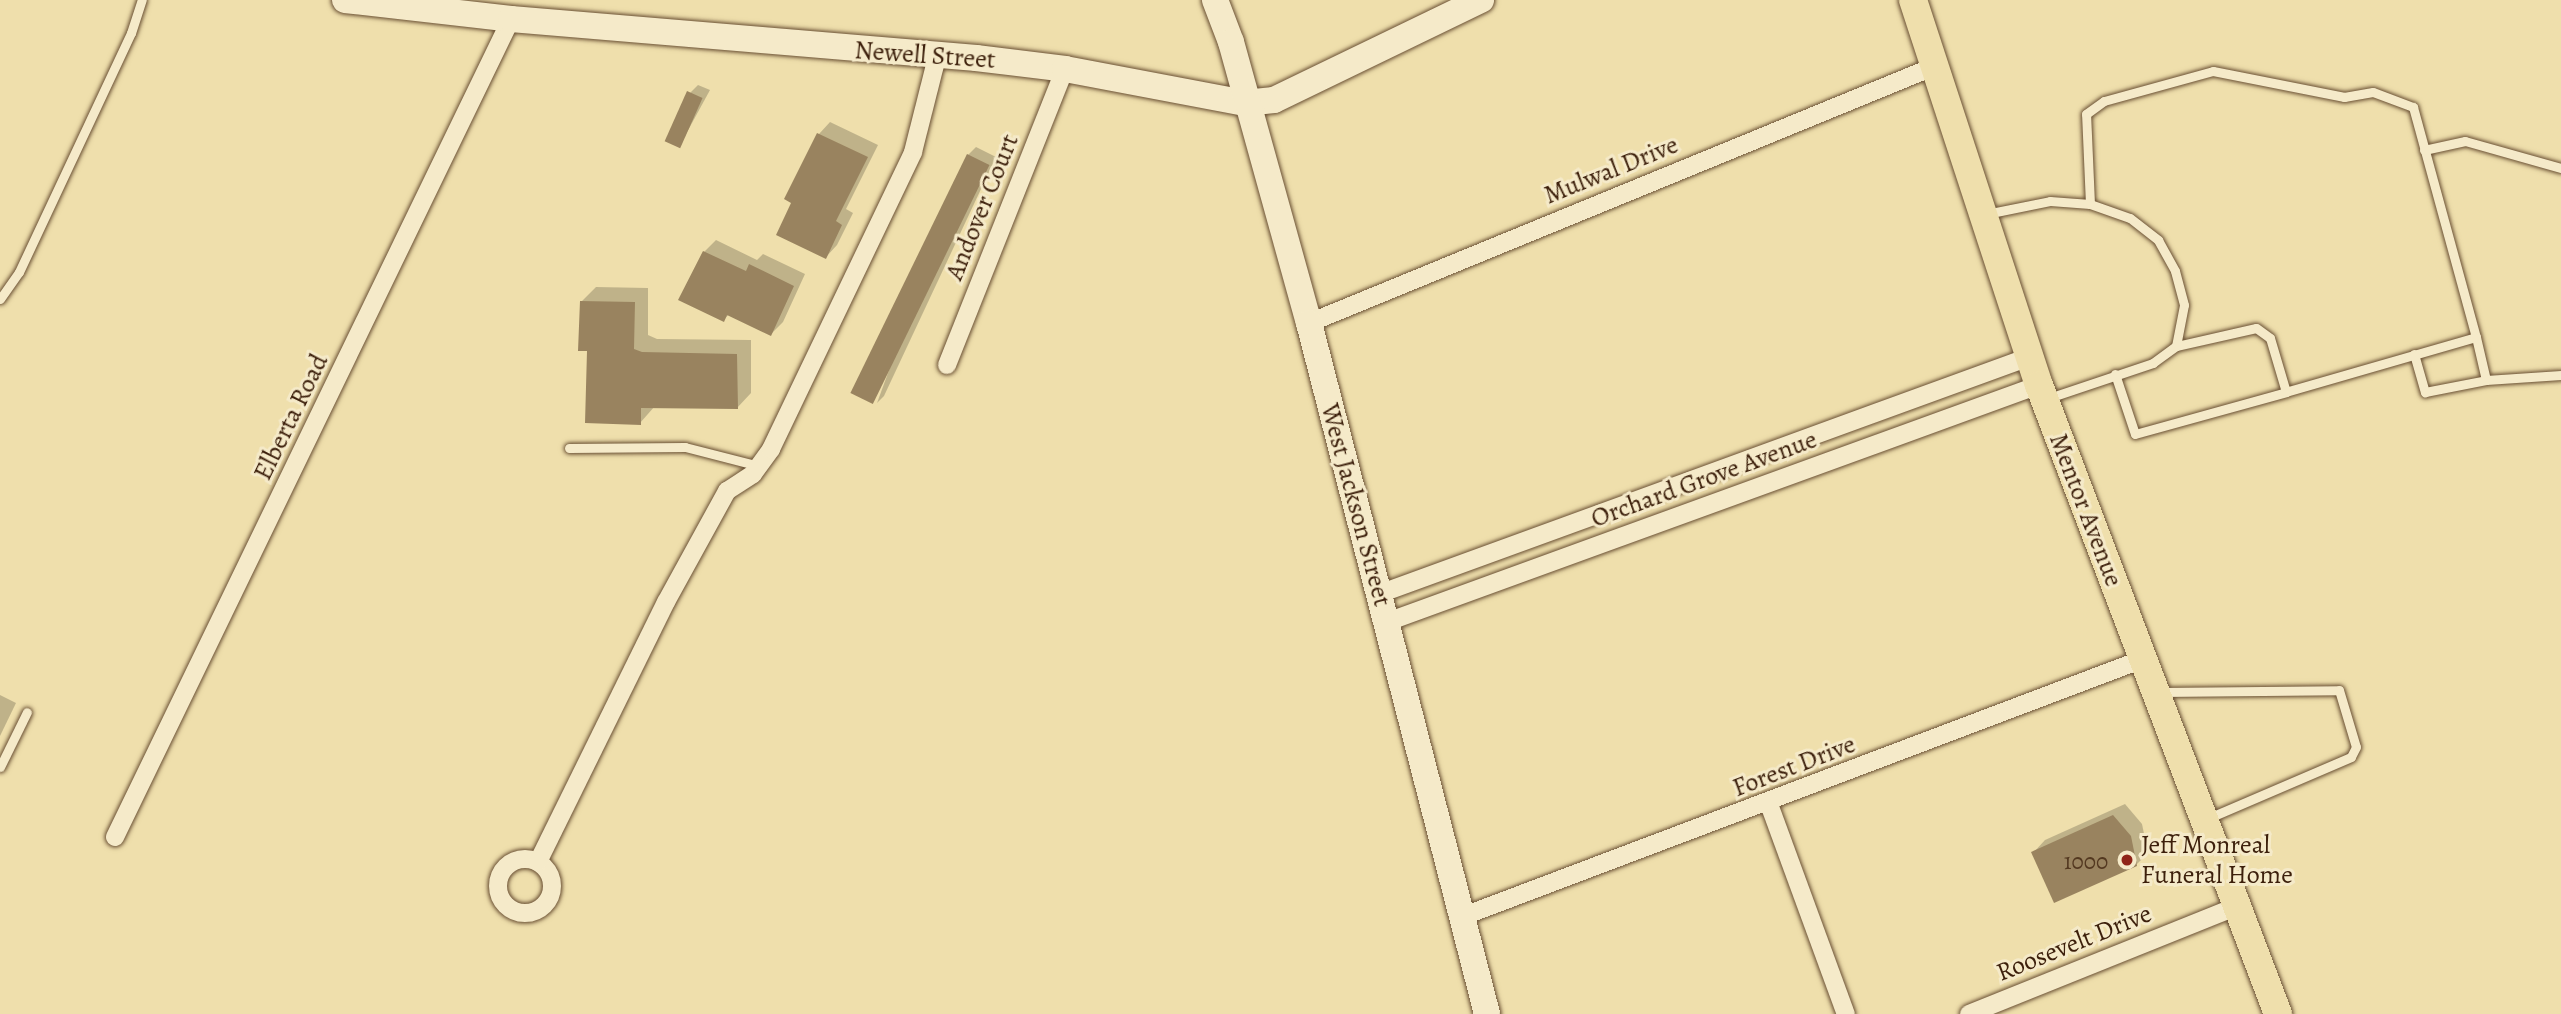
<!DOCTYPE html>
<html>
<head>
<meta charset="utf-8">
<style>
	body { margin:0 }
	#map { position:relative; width:2561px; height:1014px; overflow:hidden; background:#efdfac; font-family:Alegreya,serif }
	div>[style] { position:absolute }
	.shadow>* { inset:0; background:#0003 }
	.building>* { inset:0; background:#99835f; transform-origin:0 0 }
	.roads { filter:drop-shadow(0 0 2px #694f33) drop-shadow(0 0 2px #694f33) }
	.lane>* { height:9px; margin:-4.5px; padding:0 4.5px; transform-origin:4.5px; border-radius:4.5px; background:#f5eac9 }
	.street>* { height:18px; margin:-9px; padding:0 9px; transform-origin:9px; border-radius:9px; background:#f5eac9 }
	.street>.ring { margin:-9px; padding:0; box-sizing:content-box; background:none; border:18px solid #f5eac9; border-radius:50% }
	.secondary>* { height:26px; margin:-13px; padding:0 13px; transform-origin:13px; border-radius:13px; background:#f5eac9 }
	.primary>* { height:28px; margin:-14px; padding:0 14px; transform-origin:14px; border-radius:14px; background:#efdfac }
	.dots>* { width:19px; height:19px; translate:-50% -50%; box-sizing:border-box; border:4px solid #f5eac9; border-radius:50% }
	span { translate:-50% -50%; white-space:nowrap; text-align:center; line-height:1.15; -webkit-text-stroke:6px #f5eac9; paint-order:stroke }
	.number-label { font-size:23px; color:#533820 }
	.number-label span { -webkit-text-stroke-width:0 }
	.street-label { font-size:26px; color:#3c1f0b }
	.poi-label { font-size:26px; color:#3c1f0b }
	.left { translate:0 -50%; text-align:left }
</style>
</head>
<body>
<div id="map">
	<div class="shadow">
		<div style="clip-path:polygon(698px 85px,710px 90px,680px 145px,690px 93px)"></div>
		<div style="clip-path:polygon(830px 122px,878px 145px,846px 209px,853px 213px,837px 245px,826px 257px,794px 202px,819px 134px)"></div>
		<div style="clip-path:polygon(976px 147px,996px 157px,884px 396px,877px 403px,968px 155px)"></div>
		<div style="clip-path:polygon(716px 240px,757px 260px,763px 254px,805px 274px,783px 322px,771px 334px,729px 314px,724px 320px,704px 252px)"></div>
		<div style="clip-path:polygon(596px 287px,648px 288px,648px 335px,657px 339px,751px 340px,751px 393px,737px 408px,655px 406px,640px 423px,589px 349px,581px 302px)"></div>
		<div style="clip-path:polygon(0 695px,16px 703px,0 736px)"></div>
		<div style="clip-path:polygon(2125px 804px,2142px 824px,2148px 853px,2136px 865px,2034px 852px,2045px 840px)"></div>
	</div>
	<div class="building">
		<div style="left:687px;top:91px;width:17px;height:55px;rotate:24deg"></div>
		<div style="clip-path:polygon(817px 133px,868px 157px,836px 221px,842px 225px,826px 259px,776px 235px,791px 203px,784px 199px)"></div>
		<div style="left:967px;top:154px;width:25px;height:266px;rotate:26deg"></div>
		<div style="clip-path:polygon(703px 251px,746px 271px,749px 264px,794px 286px,771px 336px,727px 315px,724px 322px,678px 300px)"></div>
		<div style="clip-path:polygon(580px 301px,635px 302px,634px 349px,642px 352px,737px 354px,738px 409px,641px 408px,641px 425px,585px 423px,587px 351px,578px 351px)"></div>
		<div style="clip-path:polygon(2113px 815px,2131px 836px,2137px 866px,2054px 903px,2031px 852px)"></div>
	</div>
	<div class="roads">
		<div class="lane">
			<div style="left:2424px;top:150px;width:42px;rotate:-12.4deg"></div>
			<div style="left:2465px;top:141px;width:100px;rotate:15.7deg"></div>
			<div style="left:2090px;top:204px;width:90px;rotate:-92.5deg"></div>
			<div style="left:2086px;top:114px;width:22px;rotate:-36deg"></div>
			<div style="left:2104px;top:101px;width:113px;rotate:-15.4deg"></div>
			<div style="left:2213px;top:71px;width:134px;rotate:11.2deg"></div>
			<div style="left:2344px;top:97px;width:29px;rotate:-10deg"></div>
			<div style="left:2373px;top:92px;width:43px;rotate:20.6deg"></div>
			<div style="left:2413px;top:107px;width:238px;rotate:74.7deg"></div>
			<div style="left:2476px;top:337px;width:198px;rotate:163.9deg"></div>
			<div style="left:1986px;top:214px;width:65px;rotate:-11.5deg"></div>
			<div style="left:2050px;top:201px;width:40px;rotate:4.3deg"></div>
			<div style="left:2090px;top:204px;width:42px;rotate:19.3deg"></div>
			<div style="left:2130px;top:218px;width:36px;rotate:38deg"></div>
			<div style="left:2158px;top:240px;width:35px;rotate:61deg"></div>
			<div style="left:2175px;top:271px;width:35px;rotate:75deg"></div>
			<div style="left:2184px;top:305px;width:42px;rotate:101deg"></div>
			<div style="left:2176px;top:346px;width:29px;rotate:144deg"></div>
			<div style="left:2153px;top:363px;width:110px;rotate:161.4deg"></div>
			<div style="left:0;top:299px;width:33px;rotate:-55deg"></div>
			<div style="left:19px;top:272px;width:264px;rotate:-64.9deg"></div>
			<div style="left:131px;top:33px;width:35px;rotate:-72deg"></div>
			<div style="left:2414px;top:354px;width:40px;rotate:74deg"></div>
			<div style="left:2425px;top:392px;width:62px;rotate:-11.1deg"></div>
			<div style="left:2486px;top:380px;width:44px;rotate:-103.1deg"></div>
			<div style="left:2115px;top:374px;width:63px;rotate:71.6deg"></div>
			<div style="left:2135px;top:434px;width:157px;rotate:-15.5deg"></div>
			<div style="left:2286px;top:392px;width:56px;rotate:-106.5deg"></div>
			<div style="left:2270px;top:338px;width:17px;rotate:-144deg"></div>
			<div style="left:2256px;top:328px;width:82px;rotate:167.3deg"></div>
			<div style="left:2486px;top:380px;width:75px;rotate:-3.8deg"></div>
			<div style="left:569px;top:448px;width:116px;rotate:-0.5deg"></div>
			<div style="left:685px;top:447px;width:76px;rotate:14.4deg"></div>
			<div style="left:2161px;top:692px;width:178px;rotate:-0.6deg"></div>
			<div style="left:2339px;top:690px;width:59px;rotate:73.4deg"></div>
			<div style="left:2356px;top:747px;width:11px;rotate:117deg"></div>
			<div style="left:2351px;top:757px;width:158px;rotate:156.8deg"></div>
			<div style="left:0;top:767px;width:61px;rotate:-63.9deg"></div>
		</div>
		<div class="street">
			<div style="left:1309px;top:323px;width:674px;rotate:-22.31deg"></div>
			<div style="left:947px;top:365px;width:319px;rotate:-68.3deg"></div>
			<div style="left:1379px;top:594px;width:692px;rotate:-20.03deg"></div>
			<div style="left:1387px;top:622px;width:694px;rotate:-19.98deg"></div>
			<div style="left:1769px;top:804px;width:224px;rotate:69.9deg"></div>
			<div style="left:115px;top:837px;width:909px;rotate:-64.17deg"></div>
			<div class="ring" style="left:498px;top:859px;width:36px;height:36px"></div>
			<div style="left:538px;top:862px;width:290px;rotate:-63.8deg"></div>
			<div style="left:666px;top:602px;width:127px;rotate:-61.2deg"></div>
			<div style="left:727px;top:491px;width:31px;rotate:-33deg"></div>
			<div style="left:753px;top:474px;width:31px;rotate:-54deg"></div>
			<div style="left:771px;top:449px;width:329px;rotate:-64.4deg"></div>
			<div style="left:913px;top:152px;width:98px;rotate:-75.8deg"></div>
			<div style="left:1461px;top:917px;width:729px;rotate:-20.72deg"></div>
			<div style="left:1969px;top:1014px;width:289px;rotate:-21.9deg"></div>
		</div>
		<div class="secondary">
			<div style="left:345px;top:0;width:167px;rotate:6.5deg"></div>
			<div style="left:511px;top:19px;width:467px;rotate:4.8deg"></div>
			<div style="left:976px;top:58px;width:90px;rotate:7deg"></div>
			<div style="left:1065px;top:69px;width:183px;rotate:10.7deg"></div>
			<div style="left:1245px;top:103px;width:29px;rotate:-6deg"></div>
			<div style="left:1274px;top:100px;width:230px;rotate:-25.8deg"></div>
			<div style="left:1215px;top:0;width:45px;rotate:69.1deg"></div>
			<div style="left:1231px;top:42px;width:292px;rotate:74.5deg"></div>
			<div style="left:1309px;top:323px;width:714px;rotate:75.55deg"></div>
		</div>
		<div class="primary">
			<div style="left:1913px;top:0;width:405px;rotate:71.9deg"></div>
			<div style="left:2039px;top:385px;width:673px;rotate:69.19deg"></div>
		</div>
	</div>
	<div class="dots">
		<div style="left:2127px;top:860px;background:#8f2418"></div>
	</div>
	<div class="number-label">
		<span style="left:2086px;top:862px">1000</span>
	</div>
	<div class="street-label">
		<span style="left:925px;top:55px;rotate:4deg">Newell Street</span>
		<span style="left:1611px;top:170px;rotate:-22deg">Mulwal Drive</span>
		<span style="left:982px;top:207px;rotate:-68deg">Andover Court</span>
		<span style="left:291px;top:417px;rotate:-64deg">Elberta Road</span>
		<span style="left:1704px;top:479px;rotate:-20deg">Orchard Grove Avenue</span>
		<span style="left:1356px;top:505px;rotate:75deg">West Jackson Street</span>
		<span style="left:2086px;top:510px;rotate:69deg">Mentor Avenue</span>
		<span style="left:1794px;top:766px;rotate:-21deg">Forest Drive</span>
		<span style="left:2074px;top:943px;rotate:-22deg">Roosevelt Drive</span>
	</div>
	<div class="poi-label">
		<span class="left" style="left:2141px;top:860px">Jeff Monreal<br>Funeral Home</span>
	</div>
</div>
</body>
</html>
